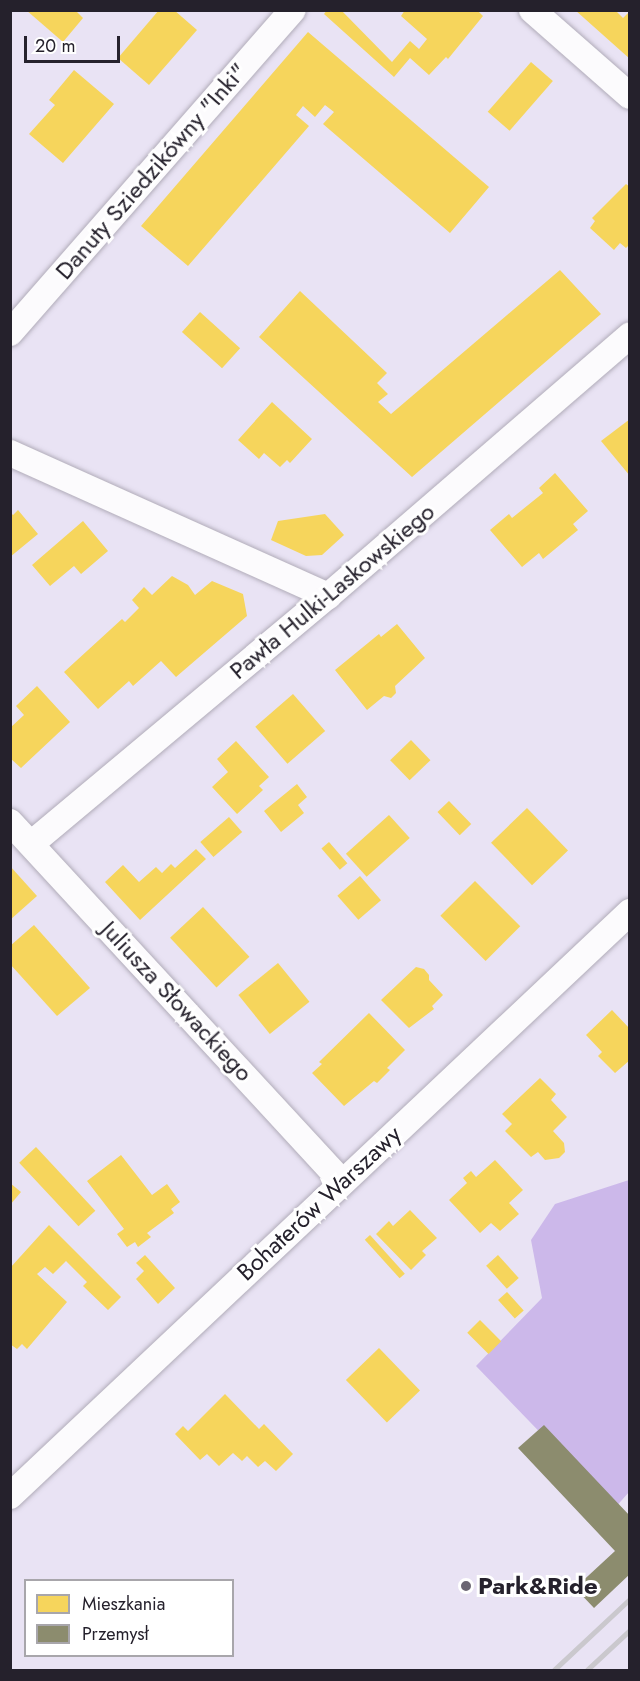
<!DOCTYPE html>
<html>
<head>
<meta charset="utf-8">
<style>
	body { margin:0 }
	#map { position:relative; width:640px; height:1681px; overflow:hidden; background:#e9e3f4; font-family:Jost,sans-serif }
	div>[style] { position:absolute }
	.forest>* { inset:0; background:#ccb8ea }
	.homes>* { inset:0; background:#f6d55c; transform-origin:0 0 }
	.industry>* { inset:0; background:#8c8c6e }
	.roads { filter:drop-shadow(0 0 2px #b1acb9) drop-shadow(0 0 2px #b1acb9) }
	.minor>* { height:26px; margin:-13px; padding:0 13px; transform-origin:13px; border-radius:13px; background:#fcfbfd }
	.rail>* { height:4.5px; margin:-2.25px; padding:0 2.25px; transform-origin:2.25px; border-radius:2.25px; background:#cac8cd }
	.dots>* { width:16px; height:16px; translate:-50% -50%; box-sizing:border-box; border:3px solid #fff; border-radius:50% }
	span { translate:-50% -50%; white-space:nowrap; text-align:center; line-height:1.15; -webkit-text-stroke:6px #fff; paint-order:stroke }
	.street-label { font-size:24px; color:#25212c }
	.poi-label { font-size:24px; color:#25212c; font-weight:700 }
	.left { translate:0 -50%; text-align:left }
	.frame { position:absolute; inset:0; border:12px solid #25212c; pointer-events:none }
	.legend { position:absolute; left:24px; top:1579px; width:210px; height:78px; box-sizing:border-box; background:#fff; border:2px solid #a8a6ab; margin:0; padding:8px 10px; list-style:none; font-size:18px; color:#25212c }
	.legend li { display:flex; align-items:center; gap:12px; height:30px }
	.legend b { width:30px; border:2px solid #a8a6ab }
	.scale { position:absolute; left:24px; top:36px; width:96px; height:27px; box-sizing:border-box; border:3px solid #25212c; border-top:0; padding-left:8px; font-size:18px; line-height:21px; white-space:nowrap; color:#25212c; -webkit-text-stroke:4px #fff; paint-order:stroke }
</style>
</head>
<body>
<div id="map">
	<div class="forest">
		<div style="clip-path:polygon(629px 1180px,629px 1492px,614px 1509px,476px 1366px,542px 1298px,531px 1240px,555px 1204px)"></div>
	</div>
	<div class="homes">
		<div style="clip-path:polygon(26px 10px,75px 10px,83px 18px,63px 42px)"></div>
		<div style="clip-path:polygon(159px 10px,174px 10px,197px 30px,149px 85px,118px 58px)"></div>
		<div style="clip-path:polygon(327px 10px,341px 10px,392px 62px,410px 41px,419px 49px,427px 39px,401px 16px,405px 10px,477px 10px,483px 16px,448px 59px,446px 57px,429px 75px,410px 58px,394px 77px,324px 14px)"></div>
		<div style="clip-path:polygon(575px 10px,615px 10px,623px 18px,630px 11px,630px 59px)"></div>
		<div style="clip-path:polygon(308px 32px,489px 187px,450px 233px,323px 124px,334px 112px,325px 105px,315px 117px,303px 106px,296px 115px,309px 126px,188px 266px,141px 226px)"></div>
		<div style="left:531px;top:62px;width:29px;height:66px;rotate:41deg"></div>
		<div style="clip-path:polygon(74px 70px,114px 104px,63px 163px,29px 134px,55px 105px,49px 100px)"></div>
		<div style="clip-path:polygon(626px 184px,630px 187px,630px 244px,626px 248px,620px 243px,614px 250px,590px 228px,595px 221px,592px 218px)"></div>
		<div style="clip-path:polygon(560px 270px,601px 314px,412px 477px,259px 337px,300px 291px,387px 373px,377px 383px,388px 394px,378px 402px,391px 414px)"></div>
		<div style="left:200px;top:312px;width:54px;height:27px;rotate:42deg"></div>
		<div style="clip-path:polygon(272px 402px,312px 439px,290px 463px,287px 460px,280px 467px,264px 453px,259px 459px,238px 440px)"></div>
		<div style="clip-path:polygon(630px 419px,630px 476px,601px 441px)"></div>
		<div style="clip-path:polygon(555px 473px,588px 511px,573px 524px,578px 530px,543px 559px,539px 553px,522px 567px,490px 530px,509px 514px,512px 518px,543px 493px,539px 488px)"></div>
		<div style="clip-path:polygon(18px 510px,38px 534px,10px 557px,10px 512px,13px 515px)"></div>
		<div style="clip-path:polygon(325px 514px,344px 535px,322px 555px,306px 556px,271px 540px,278px 521px)"></div>
		<div style="clip-path:polygon(83px 521px,108px 551px,81px 574px,74px 566px,50px 586px,32px 565px)"></div>
		<div style="clip-path:polygon(172px 576px,188px 585px,195px 595px,212px 581px,243px 594px,247px 616px,176px 677px,161px 661px,133px 686px,129px 681px,98px 709px,64px 672px,122px 619px,125px 622px,139px 608px,132px 600px,144px 587px,152px 595px)"></div>
		<div style="clip-path:polygon(397px 624px,425px 658px,395px 686px,396px 693px,391px 698px,384px 696px,367px 710px,335px 670px,379px 634px,381px 637px)"></div>
		<div style="clip-path:polygon(37px 686px,70px 722px,21px 768px,10px 758px,10px 728px,24px 715px,16px 706px)"></div>
		<div style="left:293px;top:694px;width:49px;height:50px;rotate:49deg"></div>
		<div style="left:411px;top:740px;width:28px;height:29px;rotate:46deg"></div>
		<div style="clip-path:polygon(236px 741px,269px 777px,259px 786px,263px 790px,237px 814px,212px 787px,228px 772px,217px 759px)"></div>
		<div style="clip-path:polygon(297px 784px,307px 797px,298px 805px,304px 813px,281px 832px,264px 811px)"></div>
		<div style="left:449px;top:801px;width:32px;height:16px;rotate:46deg"></div>
		<div style="left:527px;top:808px;width:59px;height:50px;rotate:46deg"></div>
		<div style="left:389px;top:815px;width:31px;height:58px;rotate:48deg"></div>
		<div style="left:229px;top:817px;width:20px;height:38px;rotate:49deg"></div>
		<div style="left:329px;top:842px;width:28px;height:10px;rotate:49deg"></div>
		<div style="clip-path:polygon(196px 849px,206px 859px,140px 920px,105px 882px,123px 865px,139px 882px,156px 867px,162px 873px,171px 864px,175px 868px)"></div>
		<div style="clip-path:polygon(10px 866px,37px 896px,10px 920px)"></div>
		<div style="left:360px;top:876px;width:32px;height:30px;rotate:49deg"></div>
		<div style="left:475px;top:881px;width:64px;height:49px;rotate:45deg"></div>
		<div style="left:203px;top:907px;width:68px;height:45px;rotate:47deg"></div>
		<div style="clip-path:polygon(34px 925px,90px 988px,57px 1016px,10px 964px,10px 946px)"></div>
		<div style="left:278px;top:963px;width:50px;height:51px;rotate:51deg"></div>
		<div style="clip-path:polygon(416px 967px,424px 969px,429px 975px,429px 980px,443px 995px,432px 1006px,434px 1009px,409px 1028px,381px 1000px)"></div>
		<div style="clip-path:polygon(612px 1010px,630px 1029px,630px 1060px,615px 1073px,598px 1056px,602px 1052px,586px 1035px)"></div>
		<div style="clip-path:polygon(369px 1013px,405px 1050px,387px 1068px,390px 1070px,377px 1083px,374px 1081px,344px 1106px,312px 1073px,322px 1064px,319px 1062px)"></div>
		<div style="clip-path:polygon(540px 1078px,556px 1094px,551px 1100px,567px 1117px,553px 1131px,564px 1143px,565px 1152px,559px 1158px,545px 1160px,538px 1152px,531px 1157px,505px 1131px,512px 1124px,502px 1114px)"></div>
		<div style="left:36px;top:1147px;width:87px;height:23px;rotate:47deg"></div>
		<div style="clip-path:polygon(121px 1155px,152px 1195px,167px 1184px,180px 1202px,171px 1209px,174px 1213px,147px 1233px,151px 1237px,138px 1247px,135px 1242px,127px 1247px,117px 1234px,124px 1229px,87px 1181px)"></div>
		<div style="clip-path:polygon(495px 1160px,523px 1190px,509px 1203px,519px 1214px,500px 1231px,491px 1223px,480px 1233px,449px 1200px,467px 1183px,463px 1178px,471px 1171px,476px 1177px)"></div>
		<div style="clip-path:polygon(10px 1183px,21px 1192px,10px 1205px)"></div>
		<div style="clip-path:polygon(410px 1210px,437px 1238px,422px 1251px,426px 1255px,411px 1270px,376px 1234px,389px 1221px,393px 1226px)"></div>
		<div style="clip-path:polygon(49px 1225px,121px 1297px,108px 1310px,83px 1286px,87px 1282px,66px 1261px,53px 1274px,45px 1267px,37px 1274px,67px 1302px,27px 1349px,22px 1344px,17px 1349px,10px 1344px,10px 1268px)"></div>
		<div style="left:370px;top:1235px;width:52px;height:7px;rotate:48deg"></div>
		<div style="clip-path:polygon(145px 1255px,175px 1288px,158px 1304px,136px 1279px,144px 1271px,136px 1263px)"></div>
		<div style="left:498px;top:1255px;width:31px;height:16px;rotate:48deg"></div>
		<div style="left:507px;top:1292px;width:25px;height:12px;rotate:48deg"></div>
		<div style="left:480px;top:1320px;width:30px;height:18px;rotate:45deg"></div>
		<div style="left:379px;top:1348px;width:59px;height:46px;rotate:46deg"></div>
		<div style="clip-path:polygon(225px 1394px,259px 1429px,264px 1424px,293px 1454px,276px 1471px,265px 1461px,258px 1467px,247px 1456px,242px 1461px,233px 1453px,219px 1466px,207px 1454px,200px 1460px,175px 1434px,183px 1426px,188px 1431px)"></div>
	</div>
	<div class="industry">
		<div style="clip-path:polygon(544px 1425px,630px 1516px,630px 1574px,594px 1608px,575px 1588px,615px 1551px,518px 1448px)"></div>
	</div>
	<div class="roads">
		<div class="minor">
			<div style="left:532px;top:10px;width:130px;rotate:41.3deg"></div>
			<div style="left:10px;top:333px;width:429px;rotate:-48.8deg"></div>
			<div style="left:10px;top:453px;width:349px;rotate:24.2deg"></div>
			<div style="left:10px;top:822px;width:490px;rotate:47.3deg"></div>
			<div style="left:31px;top:844px;width:387px;rotate:-39.9deg"></div>
			<div style="left:328px;top:596px;width:399px;rotate:-40.8deg"></div>
			<div style="left:10px;top:1496px;width:852px;rotate:-43.29deg"></div>
		</div>
	</div>
	<div class="rail">
		<div style="left:554px;top:1670px;width:104px;rotate:-43.1deg"></div>
		<div style="left:587px;top:1670px;width:59px;rotate:-42.9deg"></div>
	</div>
	<div class="dots">
		<div style="left:466px;top:1586px;background:#6a6572"></div>
	</div>
	<div class="street-label">
		<span style="left:151px;top:171px;rotate:-49deg">Danuty Sziedzikówny "Inki"</span>
		<span style="left:332px;top:591px;rotate:-40deg">Pawła Hulki-Laskowskiego</span>
		<span style="left:177px;top:1001px;rotate:47deg">Juliusza Słowackiego</span>
		<span style="left:319px;top:1203px;rotate:-43deg">Bohaterów Warszawy</span>
	</div>
	<div class="poi-label">
		<span class="left" style="left:478px;top:1586px">Park&amp;Ride</span>
	</div>
	<div class="frame"></div>
	<ul class="legend">
	<li><b style="height:16px;background:#f6d55c"></b>Mieszkania</li>
	<li><b style="height:16px;background:#8c8c6e"></b>Przemysł</li>
	</ul>
	<div class="scale">20 m</div>
</div>
</body>
</html>
